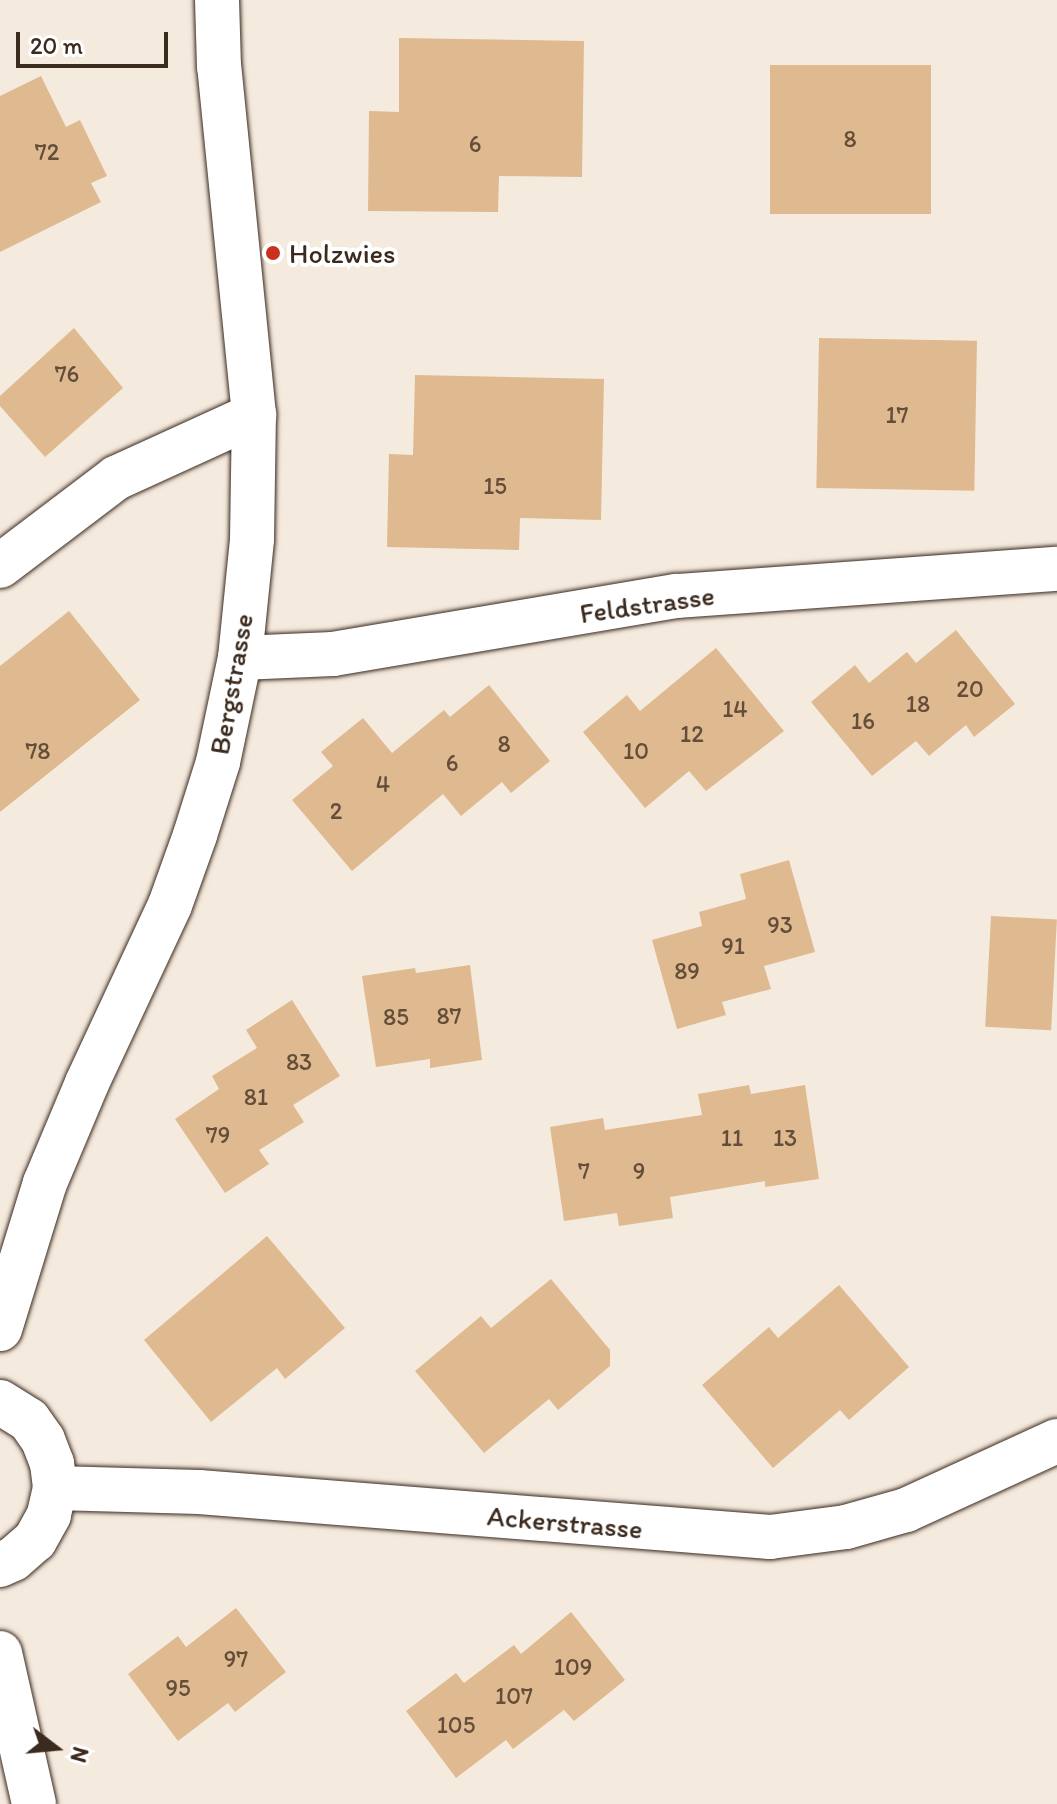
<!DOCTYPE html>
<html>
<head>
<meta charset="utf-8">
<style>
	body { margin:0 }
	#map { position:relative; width:1057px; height:1804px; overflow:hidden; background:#f5eade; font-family:Itim,sans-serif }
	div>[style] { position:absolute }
	.building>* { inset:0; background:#dfba90; transform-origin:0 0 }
	.roads { filter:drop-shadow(0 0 2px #3b2a1e) drop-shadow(0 0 2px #3b2a1e) }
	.minor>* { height:44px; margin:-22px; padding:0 22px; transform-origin:22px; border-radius:22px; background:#fff }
	.dots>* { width:22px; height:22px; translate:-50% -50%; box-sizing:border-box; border:4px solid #fff; border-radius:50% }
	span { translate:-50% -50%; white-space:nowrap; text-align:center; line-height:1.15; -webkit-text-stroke:8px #fff; paint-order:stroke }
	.number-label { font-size:24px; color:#644e3a }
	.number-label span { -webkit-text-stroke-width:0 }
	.poi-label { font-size:28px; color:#3b2a1e }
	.left { translate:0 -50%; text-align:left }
	.street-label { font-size:28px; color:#3b2a1e }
	.north { position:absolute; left:16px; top:1708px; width:80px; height:80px; -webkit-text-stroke:6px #fff; paint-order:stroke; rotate:106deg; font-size:22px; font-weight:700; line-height:32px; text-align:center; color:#3b2a1e }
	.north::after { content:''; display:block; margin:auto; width:28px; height:36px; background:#3b2a1e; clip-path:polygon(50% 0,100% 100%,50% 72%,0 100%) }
	.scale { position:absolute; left:16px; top:32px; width:152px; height:36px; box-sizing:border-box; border:4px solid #3b2a1e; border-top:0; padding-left:10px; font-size:24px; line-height:28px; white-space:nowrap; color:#3b2a1e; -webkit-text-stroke:6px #fff; paint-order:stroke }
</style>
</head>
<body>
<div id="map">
	<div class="building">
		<div style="clip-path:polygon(399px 38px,584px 41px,582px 177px,499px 176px,498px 212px,368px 211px,369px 111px,399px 112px)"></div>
		<div style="left:770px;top:65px;width:161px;height:149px"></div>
		<div style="clip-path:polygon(41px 76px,66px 127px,80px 120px,107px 176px,91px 183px,101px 202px,0 252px,0 96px)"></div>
		<div style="clip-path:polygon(74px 328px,123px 388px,45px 457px,0 406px,0 396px)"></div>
		<div style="left:819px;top:338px;width:158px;height:150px;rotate:1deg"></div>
		<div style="clip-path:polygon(415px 375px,604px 379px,601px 520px,520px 518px,519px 550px,387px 547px,389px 454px,413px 455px)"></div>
		<div style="clip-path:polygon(69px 611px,140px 700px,0 812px,0 666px)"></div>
		<div style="clip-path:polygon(956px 630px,1015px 704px,974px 737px,966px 725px,929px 756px,916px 741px,872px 776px,811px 702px,855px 665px,869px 683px,907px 652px,916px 663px)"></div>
		<div style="clip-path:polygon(716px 648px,784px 731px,706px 791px,689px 771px,645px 808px,583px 732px,627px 695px,640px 711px)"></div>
		<div style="clip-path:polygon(489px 685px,550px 761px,511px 793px,502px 782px,461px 816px,443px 794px,352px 871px,292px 800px,333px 766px,321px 752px,363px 718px,392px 753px,444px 710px,450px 717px)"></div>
		<div style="clip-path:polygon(789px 860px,815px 952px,764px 966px,771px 989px,722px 1002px,726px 1015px,677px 1029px,652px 940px,702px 926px,699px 912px,746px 899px,740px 874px)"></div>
		<div style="left:991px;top:916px;width:66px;height:111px;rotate:3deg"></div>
		<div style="clip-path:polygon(470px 965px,482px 1060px,430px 1068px,430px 1059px,376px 1067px,362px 976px,415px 968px,416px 973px)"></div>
		<div style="clip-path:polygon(292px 1000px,340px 1076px,293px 1105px,304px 1122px,259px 1150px,269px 1164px,225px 1193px,175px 1119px,219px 1089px,212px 1076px,257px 1048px,246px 1030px)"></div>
		<div style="clip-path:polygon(749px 1085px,751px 1094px,805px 1085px,819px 1179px,765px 1187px,765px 1181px,670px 1197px,673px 1218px,619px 1226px,617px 1213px,564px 1221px,550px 1127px,603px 1118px,605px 1130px,702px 1115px,698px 1094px)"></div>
		<div style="clip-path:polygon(267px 1236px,345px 1328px,285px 1379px,277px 1368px,211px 1422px,144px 1340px)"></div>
		<div style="clip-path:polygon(551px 1279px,610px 1350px,610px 1366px,558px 1410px,549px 1399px,484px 1453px,415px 1371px,481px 1316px,491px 1328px)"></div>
		<div style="clip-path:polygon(839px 1285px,909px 1367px,849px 1420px,840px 1410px,773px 1468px,702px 1385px,769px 1327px,778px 1338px)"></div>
		<div style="clip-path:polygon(236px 1608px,286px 1672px,235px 1712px,228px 1703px,178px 1741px,128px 1674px,178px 1636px,186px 1647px)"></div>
		<div style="clip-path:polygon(571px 1612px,625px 1680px,574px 1721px,564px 1710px,513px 1749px,506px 1740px,456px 1778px,406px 1711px,456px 1673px,464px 1683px,514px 1645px,521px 1654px)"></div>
	</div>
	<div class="roads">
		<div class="minor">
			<div style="left:0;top:566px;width:146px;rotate:-37.2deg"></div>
			<div style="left:116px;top:478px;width:152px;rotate:-24.5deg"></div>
			<div style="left:240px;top:658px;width:93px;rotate:-2.5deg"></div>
			<div style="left:333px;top:654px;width:349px;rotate:-9.6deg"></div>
			<div style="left:677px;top:596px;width:381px;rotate:-4.1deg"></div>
			<div style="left:0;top:1329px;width:153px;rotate:-72.9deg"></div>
			<div style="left:45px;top:1183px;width:108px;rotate:-67.2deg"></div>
			<div style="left:87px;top:1083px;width:196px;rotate:-65deg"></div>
			<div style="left:170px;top:905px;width:74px;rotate:-70.3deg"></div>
			<div style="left:195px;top:835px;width:77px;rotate:-72.5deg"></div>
			<div style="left:218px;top:762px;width:106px;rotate:-78.1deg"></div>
			<div style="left:240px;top:658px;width:120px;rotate:-84.2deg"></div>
			<div style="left:252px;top:539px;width:124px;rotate:-89.1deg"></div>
			<div style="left:254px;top:415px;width:350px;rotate:-95.7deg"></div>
			<div style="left:219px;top:67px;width:67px;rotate:-91.7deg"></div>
			<div style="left:0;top:1402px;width:34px;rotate:32deg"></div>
			<div style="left:29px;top:1420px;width:24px;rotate:55deg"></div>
			<div style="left:43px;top:1440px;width:25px;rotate:69deg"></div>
			<div style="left:52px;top:1463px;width:25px;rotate:83deg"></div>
			<div style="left:55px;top:1488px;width:28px;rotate:103deg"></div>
			<div style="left:49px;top:1515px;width:29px;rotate:119deg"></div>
			<div style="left:35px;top:1540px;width:29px;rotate:139deg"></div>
			<div style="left:13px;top:1559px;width:14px;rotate:155deg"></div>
			<div style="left:55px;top:1488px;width:144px;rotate:1.6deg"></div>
			<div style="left:199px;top:1492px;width:573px;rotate:4.51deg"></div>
			<div style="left:770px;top:1537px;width:77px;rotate:-7.5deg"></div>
			<div style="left:846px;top:1527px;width:62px;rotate:-15.8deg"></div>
			<div style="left:906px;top:1510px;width:166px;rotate:-24.6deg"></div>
			<div style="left:0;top:1653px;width:155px;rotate:77.3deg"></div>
		</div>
	</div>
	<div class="dots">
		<div style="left:273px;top:253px;background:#c8321e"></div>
	</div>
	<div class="number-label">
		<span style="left:850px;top:139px">8</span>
		<span style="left:475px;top:144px">6</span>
		<span style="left:47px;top:152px">72</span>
		<span style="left:67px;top:374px">76</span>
		<span style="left:897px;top:415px">17</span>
		<span style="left:495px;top:486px">15</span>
		<span style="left:970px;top:689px">20</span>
		<span style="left:918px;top:704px">18</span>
		<span style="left:735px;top:709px">14</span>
		<span style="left:863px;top:721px">16</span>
		<span style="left:692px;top:734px">12</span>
		<span style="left:504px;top:744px">8</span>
		<span style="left:38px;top:751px">78</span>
		<span style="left:636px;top:751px">10</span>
		<span style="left:452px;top:763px">6</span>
		<span style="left:383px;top:784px">4</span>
		<span style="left:336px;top:811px">2</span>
		<span style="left:780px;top:925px">93</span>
		<span style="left:733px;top:946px">91</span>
		<span style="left:687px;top:971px">89</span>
		<span style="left:449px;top:1016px">87</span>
		<span style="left:396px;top:1017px">85</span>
		<span style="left:299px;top:1062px">83</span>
		<span style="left:256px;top:1097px">81</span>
		<span style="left:218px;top:1135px">79</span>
		<span style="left:732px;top:1138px">11</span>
		<span style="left:785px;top:1138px">13</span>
		<span style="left:584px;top:1171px">7</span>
		<span style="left:639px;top:1171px">9</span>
		<span style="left:236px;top:1659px">97</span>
		<span style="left:573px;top:1667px">109</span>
		<span style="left:178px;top:1688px">95</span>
		<span style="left:514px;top:1696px">107</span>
		<span style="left:456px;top:1725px">105</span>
	</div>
	<div class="poi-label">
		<span class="left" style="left:289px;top:253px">Holzwies</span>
	</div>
	<div class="street-label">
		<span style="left:647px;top:604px;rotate:-8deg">Feldstrasse</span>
		<span style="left:231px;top:684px;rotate:-80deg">Bergstrasse</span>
		<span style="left:565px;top:1522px;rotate:5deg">Ackerstrasse</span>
	</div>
	<div class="north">N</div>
	<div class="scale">20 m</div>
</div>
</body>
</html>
